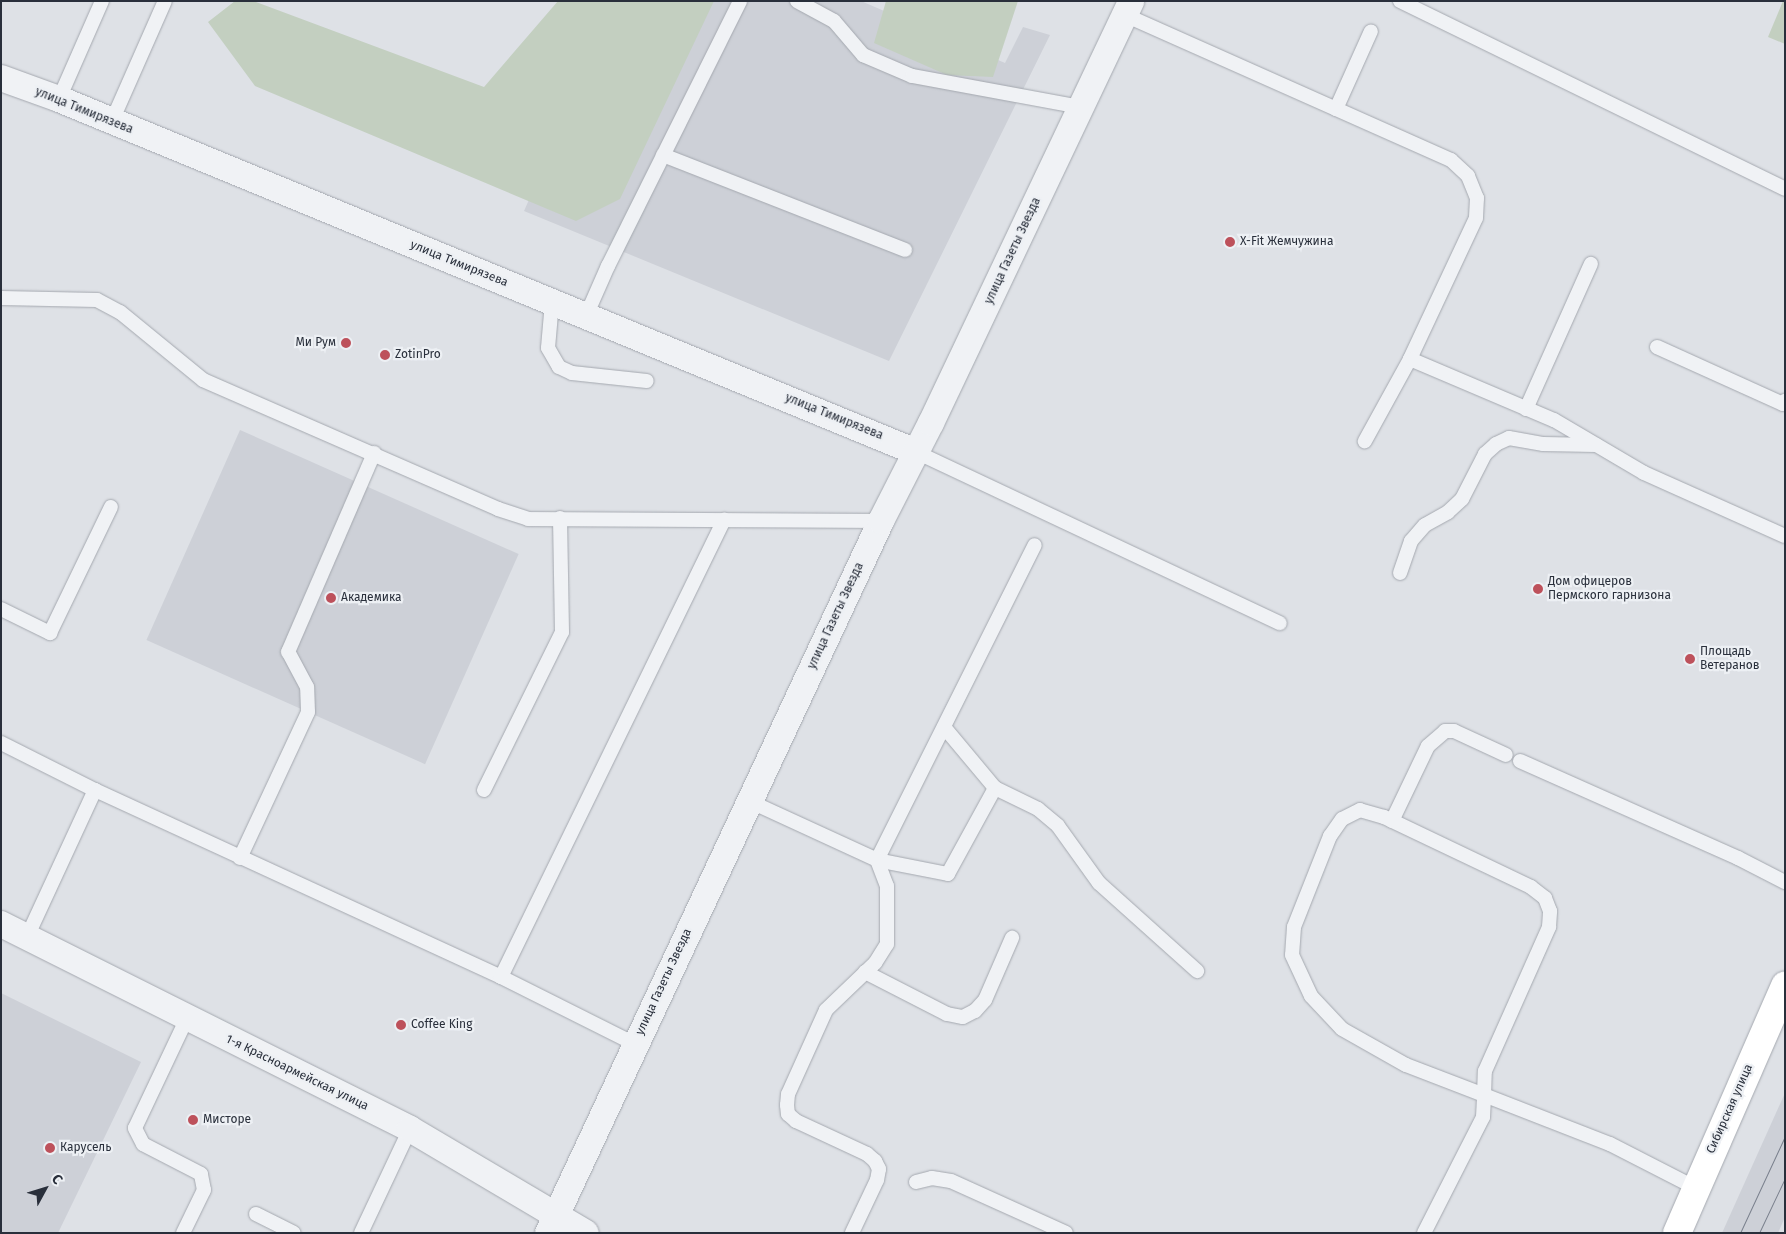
<!DOCTYPE html>
<html>
<head>
<meta charset="utf-8">
<style>
	body { margin:0 }
	#map { position:relative; width:1786px; height:1234px; overflow:hidden; background:#dee1e6; font-family:"Fira Sans",sans-serif }
	div>[style] { position:absolute }
	.built>* { inset:0; background:#cdd0d7; transform-origin:0 0 }
	.green>* { inset:0; background:#c3cfc0 }
	.roads { filter:drop-shadow(0 0 1px #a4a8af) drop-shadow(0 0 1px #a4a8af) }
	.lane>* { height:14px; margin:-7px; padding:0 7px; transform-origin:7px; border-radius:7px; background:#f0f2f5 }
	.street>* { height:26px; margin:-13px; padding:0 13px; transform-origin:13px; border-radius:13px; background:#f0f2f5 }
	.secondary>* { height:28px; margin:-14px; padding:0 14px; transform-origin:14px; border-radius:14px; background:#fff }
	.tram>* { height:1px; margin:-0.5px; padding:0 0.5px; transform-origin:0.5px; border-radius:0.5px; background:#7a808d }
	.dots>* { width:14px; height:14px; translate:-50% -50%; box-sizing:border-box; border:2px solid #edf0f4; border-radius:50% }
	span { translate:-50% -50%; white-space:nowrap; text-align:center; line-height:1.15; -webkit-text-stroke:4.5px #edf0f4; paint-order:stroke }
	.street-label { font-size:12px; color:#292f3b }
	.poi-label { font-size:12px; color:#292f3b }
	.left { translate:0 -50%; text-align:left }
	.right { translate:-100% -50%; text-align:right }
	.frame { position:absolute; inset:0; border:2px solid #292f3b; pointer-events:none }
	.north { position:absolute; left:20px; top:1164px; width:50px; height:50px; -webkit-text-stroke:4px #edf0f4; paint-order:stroke; rotate:51deg; font-size:14px; font-weight:700; line-height:20px; text-align:center; color:#292f3b }
	.north::after { content:''; display:block; margin:auto; width:18px; height:22px; background:#292f3b; clip-path:polygon(50% 0,100% 100%,50% 72%,0 100%) }
</style>
</head>
<body>
<div id="map">
	<div class="built">
		<div style="clip-path:polygon(617px 1px,861px 1px,1005px 63px,1023px 27px,1050px 35px,889px 361px,524px 211px)"></div>
		<div style="left:240px;top:430px;width:305px;height:230px;rotate:24deg"></div>
		<div style="clip-path:polygon(1px 993px,141px 1062px,58px 1233px,1px 1233px)"></div>
		<div style="clip-path:polygon(1785px 1093px,1785px 1217px,1778px 1233px,1722px 1233px)"></div>
	</div>
	<div class="green">
		<div style="clip-path:polygon(235px 1px,253px 1px,484px 87px,558px 1px,714px 1px,620px 199px,576px 221px,255px 86px,208px 22px)"></div>
		<div style="clip-path:polygon(886px 1px,1018px 1px,993px 77px,947px 75px,874px 43px)"></div>
		<div style="clip-path:polygon(1783px 1px,1785px 1px,1785px 44px,1768px 37px)"></div>
	</div>
	<div class="roads">
		<div class="lane">
			<div style="left:797px;top:1px;width:42px;rotate:28.4deg"></div>
			<div style="left:834px;top:21px;width:45px;rotate:49.5deg"></div>
			<div style="left:863px;top:55px;width:53px;rotate:23.2deg"></div>
			<div style="left:912px;top:76px;width:172px;rotate:10.4deg"></div>
			<div style="left:1400px;top:1px;width:428px;rotate:26deg"></div>
			<div style="left:1125px;top:15px;width:357px;rotate:24deg"></div>
			<div style="left:1451px;top:160px;width:23px;rotate:43deg"></div>
			<div style="left:1468px;top:176px;width:24px;rotate:68deg"></div>
			<div style="left:1477px;top:198px;width:20px;rotate:93deg"></div>
			<div style="left:1476px;top:218px;width:156px;rotate:115.1deg"></div>
			<div style="left:1410px;top:359px;width:94px;rotate:118.8deg"></div>
			<div style="left:59px;top:99px;width:107px;rotate:-66.3deg"></div>
			<div style="left:1336px;top:109px;width:85px;rotate:-65.8deg"></div>
			<div style="left:112px;top:121px;width:131px;rotate:-66.2deg"></div>
			<div style="left:663px;top:155px;width:260px;rotate:21.4deg"></div>
			<div style="left:1px;top:298px;width:96px;rotate:1.2deg"></div>
			<div style="left:97px;top:300px;width:26px;rotate:28deg"></div>
			<div style="left:120px;top:312px;width:107px;rotate:39.3deg"></div>
			<div style="left:203px;top:380px;width:322px;rotate:23.6deg"></div>
			<div style="left:498px;top:509px;width:32px;rotate:18deg"></div>
			<div style="left:528px;top:519px;width:353px;rotate:0.3deg"></div>
			<div style="left:552px;top:302px;width:46px;rotate:95deg"></div>
			<div style="left:548px;top:348px;width:22px;rotate:60deg"></div>
			<div style="left:559px;top:367px;width:14px;rotate:25deg"></div>
			<div style="left:572px;top:373px;width:75px;rotate:6.1deg"></div>
			<div style="left:586px;top:316px;width:55px;rotate:-66.3deg"></div>
			<div style="left:608px;top:266px;width:296px;rotate:-63.5deg"></div>
			<div style="left:1657px;top:347px;width:138px;rotate:24.3deg"></div>
			<div style="left:1783px;top:404px;width:4px;rotate:-56deg"></div>
			<div style="left:1410px;top:359px;width:156px;rotate:23deg"></div>
			<div style="left:1554px;top:420px;width:104px;rotate:30.5deg"></div>
			<div style="left:1644px;top:473px;width:154px;rotate:24.1deg"></div>
			<div style="left:1526px;top:409px;width:159px;rotate:-65.9deg"></div>
			<div style="left:916px;top:452px;width:402px;rotate:25.2deg"></div>
			<div style="left:1400px;top:573px;width:34px;rotate:-71deg"></div>
			<div style="left:1411px;top:541px;width:21px;rotate:-49deg"></div>
			<div style="left:1425px;top:525px;width:26px;rotate:-29deg"></div>
			<div style="left:1448px;top:512px;width:19px;rotate:-43deg"></div>
			<div style="left:1462px;top:499px;width:51px;rotate:-62.9deg"></div>
			<div style="left:1485px;top:454px;width:15px;rotate:-42deg"></div>
			<div style="left:1496px;top:444px;width:14px;rotate:-25deg"></div>
			<div style="left:1509px;top:438px;width:35px;rotate:10deg"></div>
			<div style="left:1543px;top:444px;width:53px;rotate:1.1deg"></div>
			<div style="left:1px;top:609px;width:55px;rotate:26.1deg"></div>
			<div style="left:50px;top:633px;width:140px;rotate:-64.2deg"></div>
			<div style="left:944px;top:727px;width:80px;rotate:50.1deg"></div>
			<div style="left:995px;top:788px;width:48px;rotate:26deg"></div>
			<div style="left:1038px;top:809px;width:26px;rotate:40deg"></div>
			<div style="left:1058px;top:826px;width:70px;rotate:54.3deg"></div>
			<div style="left:1099px;top:883px;width:132px;rotate:41.9deg"></div>
			<div style="left:1px;top:743px;width:105px;rotate:26.6deg"></div>
			<div style="left:95px;top:790px;width:447px;rotate:24.7deg"></div>
			<div style="left:501px;top:977px;width:150px;rotate:26.6deg"></div>
			<div style="left:1520px;top:761px;width:239px;rotate:24deg"></div>
			<div style="left:1738px;top:858px;width:53px;rotate:27.1deg"></div>
			<div style="left:995px;top:788px;width:98px;rotate:118.7deg"></div>
			<div style="left:948px;top:874px;width:72px;rotate:-168.8deg"></div>
			<div style="left:877px;top:860px;width:352px;rotate:-63.4deg"></div>
			<div style="left:484px;top:790px;width:176px;rotate:-63.7deg"></div>
			<div style="left:562px;top:632px;width:114px;rotate:-91deg"></div>
			<div style="left:749px;top:801px;width:141px;rotate:24.7deg"></div>
			<div style="left:877px;top:860px;width:28px;rotate:69deg"></div>
			<div style="left:887px;top:886px;width:58px;rotate:90deg"></div>
			<div style="left:887px;top:944px;width:22px;rotate:122deg"></div>
			<div style="left:875px;top:963px;width:68px;rotate:136.2deg"></div>
			<div style="left:826px;top:1010px;width:92px;rotate:114.3deg"></div>
			<div style="left:788px;top:1094px;width:11px;rotate:95deg"></div>
			<div style="left:787px;top:1105px;width:9px;rotate:84deg"></div>
			<div style="left:788px;top:1114px;width:11px;rotate:41deg"></div>
			<div style="left:796px;top:1121px;width:78px;rotate:24.9deg"></div>
			<div style="left:867px;top:1154px;width:11px;rotate:41deg"></div>
			<div style="left:875px;top:1161px;width:9px;rotate:63deg"></div>
			<div style="left:879px;top:1169px;width:11px;rotate:100deg"></div>
			<div style="left:877px;top:1180px;width:59px;rotate:115.3deg"></div>
			<div style="left:1392px;top:821px;width:83px;rotate:-64.4deg"></div>
			<div style="left:1428px;top:746px;width:23px;rotate:-41deg"></div>
			<div style="left:1445px;top:731px;width:9px"></div>
			<div style="left:1454px;top:731px;width:57px;rotate:24.8deg"></div>
			<div style="left:240px;top:858px;width:161px;rotate:-65deg"></div>
			<div style="left:308px;top:712px;width:25px;rotate:-92deg"></div>
			<div style="left:307px;top:687px;width:40px;rotate:-118deg"></div>
			<div style="left:288px;top:652px;width:217px;rotate:-66.6deg"></div>
			<div style="left:27px;top:937px;width:162px;rotate:-65.2deg"></div>
			<div style="left:865px;top:972px;width:92px;rotate:27.1deg"></div>
			<div style="left:947px;top:1014px;width:16px;rotate:11deg"></div>
			<div style="left:963px;top:1017px;width:13px;rotate:-27deg"></div>
			<div style="left:975px;top:1011px;width:15px;rotate:-48deg"></div>
			<div style="left:985px;top:1000px;width:68px;rotate:-66.5deg"></div>
			<div style="left:501px;top:977px;width:509px;rotate:-63.99deg"></div>
			<div style="left:916px;top:1182px;width:16px;rotate:-14deg"></div>
			<div style="left:932px;top:1178px;width:19px;rotate:9deg"></div>
			<div style="left:951px;top:1181px;width:126px;rotate:24.3deg"></div>
			<div style="left:256px;top:1214px;width:42px;rotate:26.6deg"></div>
			<div style="left:183px;top:1233px;width:48px;rotate:-64deg"></div>
			<div style="left:204px;top:1190px;width:16px;rotate:-101deg"></div>
			<div style="left:201px;top:1174px;width:65px;rotate:-152.7deg"></div>
			<div style="left:143px;top:1144px;width:18px;rotate:-117deg"></div>
			<div style="left:135px;top:1128px;width:122px;rotate:-64.7deg"></div>
			<div style="left:361px;top:1233px;width:115px;rotate:-64.8deg"></div>
			<div style="left:1424px;top:1233px;width:130px;rotate:-63deg"></div>
			<div style="left:1483px;top:1117px;width:22px;rotate:-87deg"></div>
			<div style="left:1484px;top:1095px;width:24px;rotate:-88deg"></div>
			<div style="left:1485px;top:1071px;width:158px;rotate:-66deg"></div>
			<div style="left:1549px;top:927px;width:16px;rotate:-86deg"></div>
			<div style="left:1550px;top:911px;width:14px;rotate:-111deg"></div>
			<div style="left:1545px;top:898px;width:18px;rotate:-142deg"></div>
			<div style="left:1531px;top:887px;width:163px;rotate:-154.5deg"></div>
			<div style="left:1384px;top:817px;width:25px;rotate:-164deg"></div>
			<div style="left:1360px;top:810px;width:20px;rotate:153deg"></div>
			<div style="left:1342px;top:819px;width:21px;rotate:125deg"></div>
			<div style="left:1330px;top:836px;width:98px;rotate:111.6deg"></div>
			<div style="left:1294px;top:927px;width:28px;rotate:94deg"></div>
			<div style="left:1292px;top:955px;width:45px;rotate:65.1deg"></div>
			<div style="left:1311px;top:996px;width:45px;rotate:46.8deg"></div>
			<div style="left:1342px;top:1029px;width:73px;rotate:29.4deg"></div>
			<div style="left:1406px;top:1065px;width:84px;rotate:21deg"></div>
			<div style="left:1484px;top:1095px;width:135px;rotate:21.3deg"></div>
			<div style="left:1610px;top:1144px;width:97px;rotate:27.1deg"></div>
		</div>
		<div class="street">
			<div style="left:1px;top:78px;width:62px;rotate:19.9deg"></div>
			<div style="left:59px;top:99px;width:927px;rotate:22.39deg"></div>
			<div style="left:1px;top:924px;width:457px;rotate:26.6deg"></div>
			<div style="left:410px;top:1129px;width:204px;rotate:30.6deg"></div>
			<div style="left:548px;top:1233px;width:786px;rotate:-64.93deg"></div>
			<div style="left:881px;top:521px;width:110px;rotate:-63deg"></div>
			<div style="left:931px;top:423px;width:467px;rotate:-64.6deg"></div>
		</div>
		<div class="secondary">
			<div style="left:1677px;top:1233px;width:270px;rotate:-66.4deg"></div>
		</div>
	</div>
	<div class="tram">
		<div style="left:1740px;top:1233px;width:107px;rotate:-65.1deg"></div>
		<div style="left:1759px;top:1233px;width:61px;rotate:-64.7deg"></div>
	</div>
	<div class="dots">
		<div style="left:1230px;top:242px;background:#bd515b"></div>
		<div style="left:346px;top:343px;background:#bd515b"></div>
		<div style="left:385px;top:355px;background:#bd515b"></div>
		<div style="left:1538px;top:589px;background:#bd515b"></div>
		<div style="left:331px;top:598px;background:#bd515b"></div>
		<div style="left:1690px;top:659px;background:#bd515b"></div>
		<div style="left:401px;top:1025px;background:#bd515b"></div>
		<div style="left:193px;top:1120px;background:#bd515b"></div>
		<div style="left:50px;top:1148px;background:#bd515b"></div>
	</div>
	<div class="street-label">
		<span style="left:84px;top:111px;rotate:22deg">улица Тимирязева</span>
		<span style="left:1013px;top:251px;rotate:-65deg">улица Газеты Звезда</span>
		<span style="left:459px;top:264px;rotate:22deg">улица Тимирязева</span>
		<span style="left:834px;top:417px;rotate:22deg">улица Тимирязева</span>
		<span style="left:836px;top:616px;rotate:-65deg">улица Газеты Звезда</span>
		<span style="left:664px;top:982px;rotate:-65deg">улица Газеты Звезда</span>
		<span style="left:297px;top:1073px;rotate:26deg">1-я Красноармейская улица</span>
		<span style="left:1730px;top:1109px;rotate:-66deg">Сибирская улица</span>
	</div>
	<div class="poi-label">
		<span class="left" style="left:1240px;top:242px">X-Fit Жемчужина</span>
		<span class="right" style="left:336px;top:343px">Ми Рум</span>
		<span class="left" style="left:395px;top:355px">ZotinPro</span>
		<span class="left" style="left:1548px;top:589px">Дом офицеров<br>Пермского гарнизона</span>
		<span class="left" style="left:341px;top:598px">Академика</span>
		<span class="left" style="left:1700px;top:659px">Площадь<br>Ветеранов</span>
		<span class="left" style="left:411px;top:1025px">Coffee King</span>
		<span class="left" style="left:203px;top:1120px">Мисторе</span>
		<span class="left" style="left:60px;top:1148px">Карусель</span>
	</div>
	<div class="frame"></div>
	<div class="north">С</div>
</div>
</body>
</html>
